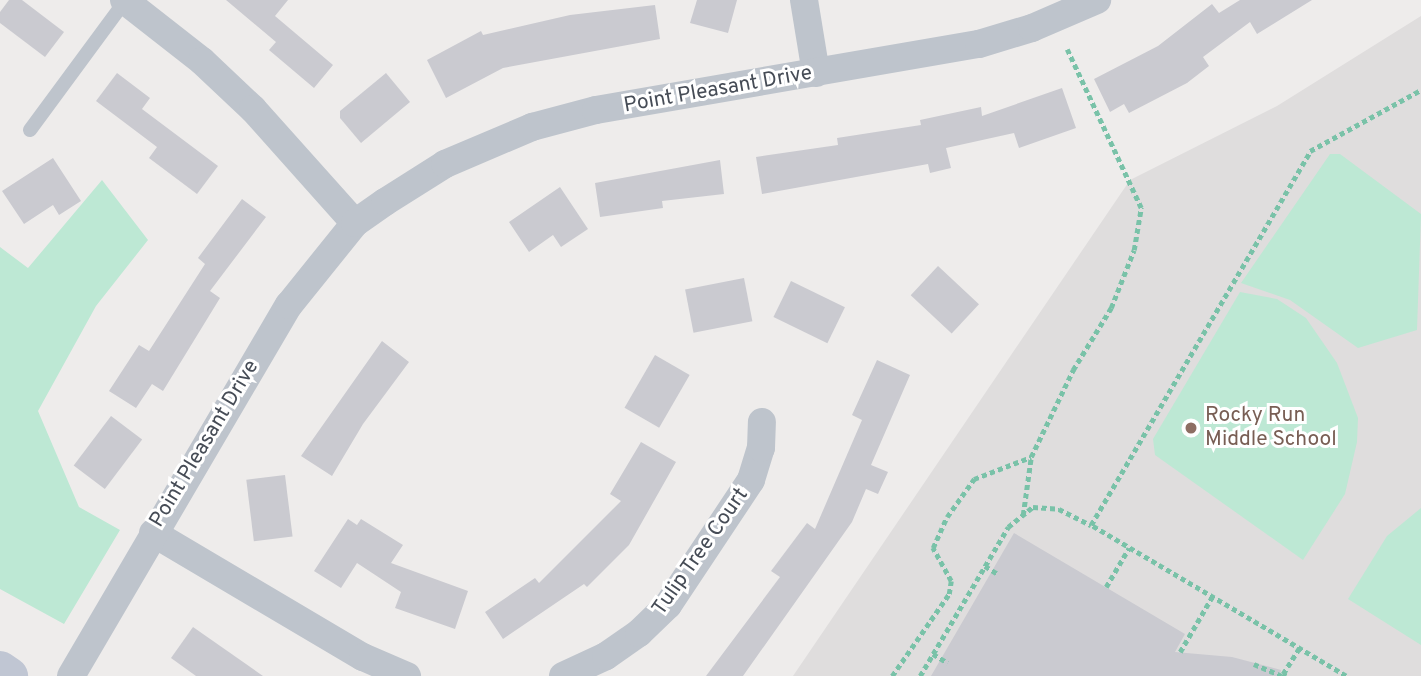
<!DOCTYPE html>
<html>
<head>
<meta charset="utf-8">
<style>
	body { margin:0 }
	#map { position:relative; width:1421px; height:676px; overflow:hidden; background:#eeeceb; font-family:Overpass,sans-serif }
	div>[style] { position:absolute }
	.education>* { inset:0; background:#dfdddd }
	.green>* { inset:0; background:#bde8d4 }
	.building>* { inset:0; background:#cacad0; transform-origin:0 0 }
	.path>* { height:4.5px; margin-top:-2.25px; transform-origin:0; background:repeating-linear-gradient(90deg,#79c2a8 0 5px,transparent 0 8.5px) }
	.lane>* { height:14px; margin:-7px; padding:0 7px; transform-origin:7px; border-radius:7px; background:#bec4cc }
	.street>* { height:28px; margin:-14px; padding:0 14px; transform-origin:14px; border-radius:14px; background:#bec4cc }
	.secondary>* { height:38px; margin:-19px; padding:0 19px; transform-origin:19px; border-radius:19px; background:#c0c6d3 }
	.dots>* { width:19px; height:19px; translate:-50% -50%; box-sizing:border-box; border:4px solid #fff; border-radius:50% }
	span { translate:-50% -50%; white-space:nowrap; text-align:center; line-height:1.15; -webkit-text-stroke:6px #fff; paint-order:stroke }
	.street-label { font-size:21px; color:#464c56 }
	.education-label { font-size:21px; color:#785e54 }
	.left { translate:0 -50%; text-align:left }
</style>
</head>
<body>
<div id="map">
	<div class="education">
		<div style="clip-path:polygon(1421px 16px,1421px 676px,793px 676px,1130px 180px,1277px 106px)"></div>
	</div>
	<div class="green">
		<div style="clip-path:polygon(1330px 154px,1340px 154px,1421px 214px,1417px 330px,1358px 348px,1290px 300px,1241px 283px)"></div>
		<div style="clip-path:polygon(102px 180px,148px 240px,96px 306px,38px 411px,79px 507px,120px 530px,64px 624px,0 589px,0 247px,28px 268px)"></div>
		<div style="clip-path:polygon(1240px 292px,1277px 299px,1306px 318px,1337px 363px,1358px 418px,1357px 442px,1345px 494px,1303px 560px,1155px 455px,1153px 439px)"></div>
		<div style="clip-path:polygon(1421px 508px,1421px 645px,1348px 599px,1387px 536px)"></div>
	</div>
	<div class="building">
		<div style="clip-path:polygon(9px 0,22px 0,64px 32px,45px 57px,0 23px,0 12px)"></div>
		<div style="clip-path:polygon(226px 0,288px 0,275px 16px,333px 65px,314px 88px,269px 50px,276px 42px)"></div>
		<div style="clip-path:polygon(697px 0,737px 0,728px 33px,690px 23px)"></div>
		<div style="clip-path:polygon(1240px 0,1312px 0,1257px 34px,1250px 22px,1203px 57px,1209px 66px,1187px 83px,1129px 113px,1124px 104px,1110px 112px,1094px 79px,1158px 46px,1212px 4px,1219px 13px)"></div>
		<div style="clip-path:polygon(655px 5px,660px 39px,503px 68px,446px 98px,427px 60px,481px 31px,483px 35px,570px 15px)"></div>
		<div style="clip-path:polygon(117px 73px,150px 98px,142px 109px,218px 166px,197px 194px,149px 158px,157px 147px,96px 101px)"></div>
		<div style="clip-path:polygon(386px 73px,410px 102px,361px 143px,340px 118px,340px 111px)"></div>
		<div style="clip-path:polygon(1062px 88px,1076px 128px,1019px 148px,1014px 133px,946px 148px,951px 168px,930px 173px,928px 164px,762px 194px,756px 157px,838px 145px,837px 138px,921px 125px,920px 120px,981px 107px,982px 116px)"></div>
		<div style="clip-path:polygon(53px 158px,81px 201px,59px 215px,53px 205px,24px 224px,2px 191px)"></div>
		<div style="clip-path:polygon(720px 160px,724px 194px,662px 201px,663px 208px,600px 217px,595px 183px)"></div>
		<div style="clip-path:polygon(560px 187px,588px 229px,561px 247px,553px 235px,529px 252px,509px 222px)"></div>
		<div style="clip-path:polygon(242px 199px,266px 217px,210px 291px,220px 298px,163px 391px,152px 384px,136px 408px,109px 391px,139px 345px,149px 351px,205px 264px,198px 258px)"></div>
		<div style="left:938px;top:266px;width:56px;height:40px;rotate:43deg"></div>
		<div style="left:744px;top:278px;width:44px;height:60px;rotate:79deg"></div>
		<div style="left:791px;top:281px;width:60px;height:40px;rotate:26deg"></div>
		<div style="clip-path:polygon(382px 341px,409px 362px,363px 424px,332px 476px,301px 456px)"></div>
		<div style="left:655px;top:355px;width:40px;height:61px;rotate:30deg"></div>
		<div style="clip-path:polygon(877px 360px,910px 375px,871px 465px,888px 472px,878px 494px,866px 489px,852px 522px,743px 676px,706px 676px,780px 577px,771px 571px,807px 523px,815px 529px,862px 420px,852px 415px)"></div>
		<div style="left:111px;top:416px;width:39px;height:62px;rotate:37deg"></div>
		<div style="clip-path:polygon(641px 442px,676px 462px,629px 545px,587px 587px,584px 584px,503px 639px,485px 612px,535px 578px,539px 583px,621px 501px,610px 494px)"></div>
		<div style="left:285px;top:475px;width:62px;height:39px;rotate:83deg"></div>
		<div style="clip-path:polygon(348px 519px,357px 525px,361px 519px,403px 545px,391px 563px,468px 591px,455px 629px,395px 608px,401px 592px,357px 563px,341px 588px,314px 571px)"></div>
		<div style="clip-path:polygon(1014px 533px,1185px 634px,1175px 652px,1232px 657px,1281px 670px,1280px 676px,931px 676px)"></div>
		<div style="clip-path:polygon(193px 627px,263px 676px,196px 676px,171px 658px)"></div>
	</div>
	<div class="path">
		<div style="left:1023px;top:515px;width:59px;rotate:-82.1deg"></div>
		<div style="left:1031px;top:457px;width:97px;rotate:-64.2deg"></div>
		<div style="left:1073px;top:370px;width:73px;rotate:-58.5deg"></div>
		<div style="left:1111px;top:308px;width:62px;rotate:-68.4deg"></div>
		<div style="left:1134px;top:250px;width:43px;rotate:-80.5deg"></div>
		<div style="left:1141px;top:208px;width:175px;rotate:-115deg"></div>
		<div style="left:985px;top:566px;width:15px;rotate:32deg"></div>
		<div style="left:1106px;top:587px;width:45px;rotate:-59.5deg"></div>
		<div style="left:1180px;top:652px;width:64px;rotate:-59.8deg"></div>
		<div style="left:933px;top:654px;width:17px;rotate:31deg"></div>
		<div style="left:1254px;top:664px;width:30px;rotate:23deg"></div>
		<div style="left:892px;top:676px;width:100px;rotate:-55.2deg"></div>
		<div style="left:949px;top:594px;width:13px;rotate:-81deg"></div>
		<div style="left:951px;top:581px;width:38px;rotate:-119deg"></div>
		<div style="left:933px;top:548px;width:34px;rotate:-66deg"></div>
		<div style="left:947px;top:517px;width:47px;rotate:-54.6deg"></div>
		<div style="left:974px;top:479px;width:61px;rotate:-21.1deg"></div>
		<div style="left:920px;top:676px;width:173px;rotate:-59.4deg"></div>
		<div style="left:1008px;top:527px;width:32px;rotate:-39deg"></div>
		<div style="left:1033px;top:507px;width:26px;rotate:4deg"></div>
		<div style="left:1059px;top:509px;width:36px;rotate:27deg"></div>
		<div style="left:1286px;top:676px;width:4px;rotate:-146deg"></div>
		<div style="left:1283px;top:674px;width:31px;rotate:-58deg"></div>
		<div style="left:1346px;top:676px;width:296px;rotate:-149.4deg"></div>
		<div style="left:1091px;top:525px;width:433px;rotate:-59.6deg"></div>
		<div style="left:1310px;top:151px;width:127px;rotate:-28.8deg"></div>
	</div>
	<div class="lane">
		<div style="left:30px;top:130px;width:160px;rotate:-53.6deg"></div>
	</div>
	<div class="street">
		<div style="left:124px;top:0;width:99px;rotate:38deg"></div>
		<div style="left:202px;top:61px;width:70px;rotate:43.3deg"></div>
		<div style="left:253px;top:109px;width:153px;rotate:48.2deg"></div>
		<div style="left:804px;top:0;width:74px;rotate:80.7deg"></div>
		<div style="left:153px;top:533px;width:244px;rotate:30.6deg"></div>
		<div style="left:363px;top:657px;width:48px;rotate:23.4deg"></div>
		<div style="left:71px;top:676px;width:430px;rotate:-59.6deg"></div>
		<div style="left:289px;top:305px;width:105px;rotate:-51.2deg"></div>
		<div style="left:355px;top:223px;width:37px;rotate:-35deg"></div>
		<div style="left:385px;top:202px;width:71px;rotate:-32.3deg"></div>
		<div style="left:445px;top:164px;width:95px;rotate:-23deg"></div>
		<div style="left:532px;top:127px;width:66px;rotate:-14.9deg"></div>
		<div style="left:596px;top:110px;width:389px;rotate:-9.8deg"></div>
		<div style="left:979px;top:44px;width:55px;rotate:-16.8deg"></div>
		<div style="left:1032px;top:28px;width:71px;rotate:-23.3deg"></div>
		<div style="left:563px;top:676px;width:47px;rotate:-24.9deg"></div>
		<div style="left:606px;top:656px;width:40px;rotate:-34.9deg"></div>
		<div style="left:639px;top:633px;width:40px;rotate:-44deg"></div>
		<div style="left:668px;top:605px;width:150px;rotate:-56.4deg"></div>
		<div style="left:751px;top:480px;width:34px;rotate:-73deg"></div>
		<div style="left:761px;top:448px;width:26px;rotate:-88deg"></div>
	</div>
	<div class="secondary">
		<div style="left:0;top:670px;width:11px;rotate:34deg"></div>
	</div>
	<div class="dots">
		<div style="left:1191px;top:428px;background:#8d6e63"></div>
	</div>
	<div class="street-label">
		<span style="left:718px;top:90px;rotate:-10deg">Point Pleasant Drive</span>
		<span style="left:205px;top:444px;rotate:-59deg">Point Pleasant Drive</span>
		<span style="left:701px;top:552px;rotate:-55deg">Tulip Tree Court</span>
	</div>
	<div class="education-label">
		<span class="left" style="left:1205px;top:428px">Rocky Run<br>Middle School</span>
	</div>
</div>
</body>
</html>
